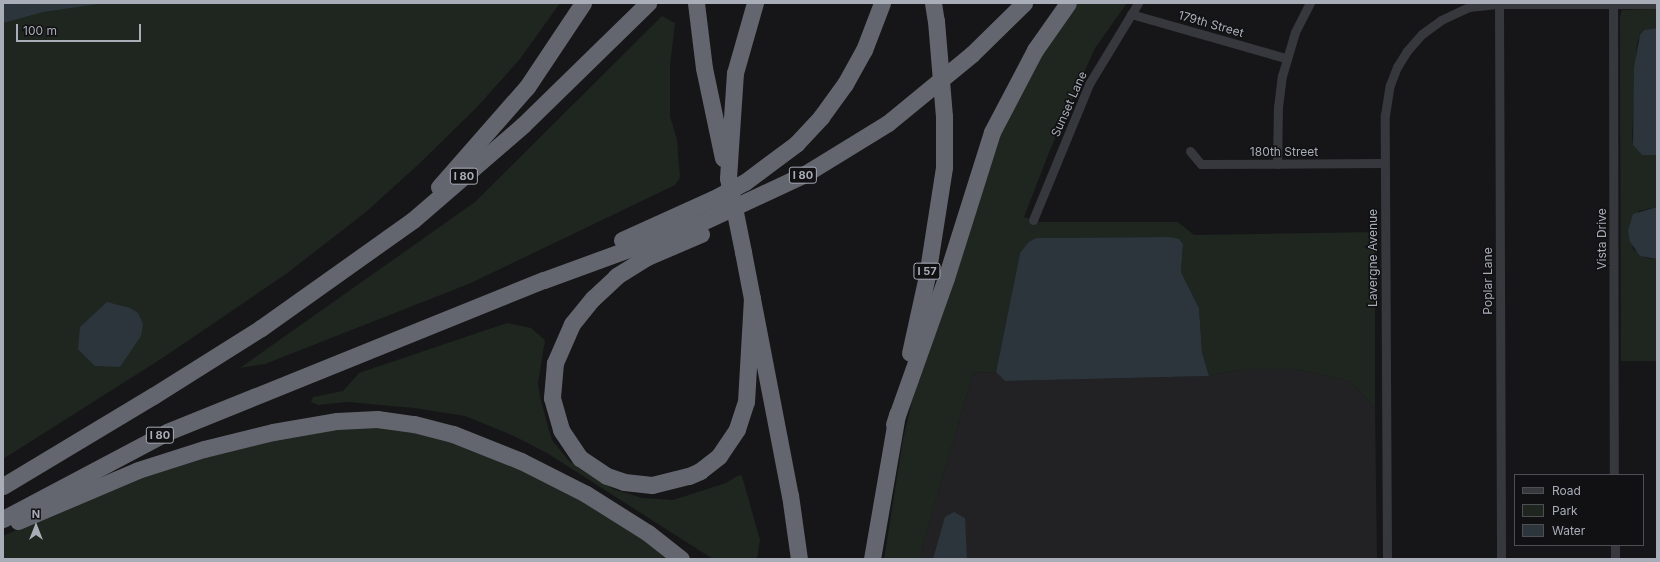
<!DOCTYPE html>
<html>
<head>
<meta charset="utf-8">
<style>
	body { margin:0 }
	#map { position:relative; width:1660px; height:562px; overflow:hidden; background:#161618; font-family:Inter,sans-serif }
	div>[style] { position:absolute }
	.built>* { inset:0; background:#222225 }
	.green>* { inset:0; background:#1e261f }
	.water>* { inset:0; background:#2c353c }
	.street>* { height:9px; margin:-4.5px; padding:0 4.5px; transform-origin:4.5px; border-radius:4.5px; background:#37383d }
	.highway>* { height:17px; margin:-8.5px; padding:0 8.5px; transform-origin:8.5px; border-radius:8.5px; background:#63666e }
	.highway-bridge>* { height:17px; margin:-8.5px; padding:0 8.5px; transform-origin:8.5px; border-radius:8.5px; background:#63666e }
	span { translate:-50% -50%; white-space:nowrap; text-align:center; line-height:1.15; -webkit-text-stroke:3px #111113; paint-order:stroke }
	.shield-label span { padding:1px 3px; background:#111113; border:1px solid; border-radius:3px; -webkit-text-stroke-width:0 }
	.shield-label { font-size:11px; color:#a8adb8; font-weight:700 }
	.street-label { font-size:12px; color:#a8adb8 }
	.frame { position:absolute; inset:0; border:4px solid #a8adb8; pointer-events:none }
	.legend { position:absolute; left:1514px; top:474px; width:130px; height:72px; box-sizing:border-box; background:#111113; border:1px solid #4d4f55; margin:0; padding:5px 7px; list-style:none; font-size:12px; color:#a8adb8 }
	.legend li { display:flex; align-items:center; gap:8px; height:20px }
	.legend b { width:20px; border:1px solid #4d4f55 }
	.north { position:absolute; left:16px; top:506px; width:40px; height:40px; -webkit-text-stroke:3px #111113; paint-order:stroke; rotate:0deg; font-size:11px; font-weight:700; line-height:16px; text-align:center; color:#a8adb8 }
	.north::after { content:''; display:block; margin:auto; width:14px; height:18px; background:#a8adb8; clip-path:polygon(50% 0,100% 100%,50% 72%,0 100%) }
	.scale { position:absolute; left:16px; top:24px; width:125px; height:18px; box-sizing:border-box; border:2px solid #a8adb8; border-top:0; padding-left:5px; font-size:12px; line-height:14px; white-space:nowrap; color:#a8adb8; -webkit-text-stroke:3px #111113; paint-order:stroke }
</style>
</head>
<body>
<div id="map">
	<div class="built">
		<div style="clip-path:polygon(1245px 369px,1295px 369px,1350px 381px,1375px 408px,1377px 559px,919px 559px,973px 373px,996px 372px,1005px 381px,1209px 376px)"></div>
	</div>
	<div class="green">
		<div style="clip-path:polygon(3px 3px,560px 3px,520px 59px,477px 107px,420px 163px,366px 212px,286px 274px,161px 359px,3px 459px)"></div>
		<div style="clip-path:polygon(1071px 3px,1127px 3px,1095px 48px,1050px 150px,1024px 217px,1039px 222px,1178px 222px,1194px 235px,1375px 232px,1375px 408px,1350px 381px,1295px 369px,1245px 369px,1209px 376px,1202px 352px,1199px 308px,1181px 272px,1183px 244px,1169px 237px,1036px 238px,1020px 253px,996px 372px,973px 373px,919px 559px,884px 559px,903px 439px,912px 402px,944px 294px,997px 132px)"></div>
		<div style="clip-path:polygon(1657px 9px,1657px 28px,1644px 30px,1640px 35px,1637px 44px,1632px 135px,1633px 145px,1657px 155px,1657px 207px,1639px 211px,1628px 231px,1633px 249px,1647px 258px,1657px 259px,1657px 361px,1621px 361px,1620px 17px,1622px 10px)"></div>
		<div style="clip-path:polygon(662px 16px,675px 23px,670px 67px,670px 116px,677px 140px,680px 178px,675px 185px,471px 283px,265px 364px,240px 368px,475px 202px)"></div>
		<div style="clip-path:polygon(507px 323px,531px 328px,545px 340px,538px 383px,540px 397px,552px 440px,569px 461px,613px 489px,642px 498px,673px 500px,726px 483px,739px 475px,742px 476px,760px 540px,757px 559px,713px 559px,547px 453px,514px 436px,465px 416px,414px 408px,348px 402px,318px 405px,311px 402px,313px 397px,343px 391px,359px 373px)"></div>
		<div style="clip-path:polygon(345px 425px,393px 426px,441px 438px,493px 456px,598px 508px,671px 559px,3px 559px,3px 536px,149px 471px,247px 444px)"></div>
	</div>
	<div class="water">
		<div style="clip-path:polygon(3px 3px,105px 3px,43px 12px,3px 23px)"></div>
		<div style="clip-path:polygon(1657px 28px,1657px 155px,1642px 155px,1633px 145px,1634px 68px,1640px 35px,1644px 30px)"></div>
		<div style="clip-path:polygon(1657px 207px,1657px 259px,1640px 256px,1630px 242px,1628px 231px,1633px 214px)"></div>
		<div style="clip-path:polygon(1169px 237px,1179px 239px,1183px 244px,1181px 272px,1199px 308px,1202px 352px,1209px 376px,1005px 381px,996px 372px,1020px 253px,1029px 242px,1036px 238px)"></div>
		<div style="clip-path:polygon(107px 302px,130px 308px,138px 313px,143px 324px,141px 336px,120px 367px,95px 366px,78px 349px,80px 327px)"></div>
		<div style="clip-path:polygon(954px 512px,965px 518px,967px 559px,933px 559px,945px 517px)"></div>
	</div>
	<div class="street">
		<div style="left:1613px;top:3px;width:472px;rotate:89.9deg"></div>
		<div style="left:1499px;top:4px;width:555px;rotate:89.79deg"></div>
		<div style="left:1131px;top:14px;width:160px;rotate:15.9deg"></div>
		<div style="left:1190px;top:151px;width:17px;rotate:50deg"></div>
		<div style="left:1201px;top:164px;width:183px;rotate:-0.3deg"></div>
		<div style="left:1277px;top:164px;width:57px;rotate:-89deg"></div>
		<div style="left:1278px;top:107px;width:31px;rotate:-83deg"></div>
		<div style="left:1282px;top:76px;width:46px;rotate:-73.5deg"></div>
		<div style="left:1295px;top:32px;width:33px;rotate:-63deg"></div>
		<div style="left:1033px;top:220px;width:147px;rotate:-67.6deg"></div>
		<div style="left:1089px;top:84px;width:95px;rotate:-58.8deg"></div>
		<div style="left:1615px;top:545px;width:14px;rotate:90deg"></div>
		<div style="left:1387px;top:559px;width:444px;rotate:-90.3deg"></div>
		<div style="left:1385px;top:115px;width:30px;rotate:-81deg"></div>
		<div style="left:1390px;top:85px;width:19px;rotate:-69deg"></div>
		<div style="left:1397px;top:67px;width:19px;rotate:-58deg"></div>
		<div style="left:1407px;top:51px;width:23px;rotate:-49deg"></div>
		<div style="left:1422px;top:34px;width:24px;rotate:-36deg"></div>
		<div style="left:1441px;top:20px;width:31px;rotate:-25deg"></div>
		<div style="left:1469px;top:7px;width:30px;rotate:-6deg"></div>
		<div style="left:1499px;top:4px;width:158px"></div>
	</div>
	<div class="highway">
		<div style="left:696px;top:3px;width:65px;rotate:83deg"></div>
		<div style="left:704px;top:68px;width:92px;rotate:78.1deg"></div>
		<div style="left:933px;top:3px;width:18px;rotate:81deg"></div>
		<div style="left:728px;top:178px;width:105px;rotate:-86.2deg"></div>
		<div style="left:735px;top:73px;width:73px;rotate:-74.1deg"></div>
		<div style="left:439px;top:187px;width:133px;rotate:-48.7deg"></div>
		<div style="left:527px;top:87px;width:101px;rotate:-56.3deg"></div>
		<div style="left:701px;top:234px;width:59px;rotate:156.9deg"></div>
		<div style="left:647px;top:257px;width:36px;rotate:148deg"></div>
		<div style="left:617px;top:276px;width:33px;rotate:137deg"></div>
		<div style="left:593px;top:298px;width:33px;rotate:129deg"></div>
		<div style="left:572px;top:324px;width:43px;rotate:113.6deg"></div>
		<div style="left:555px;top:363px;width:35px;rotate:95deg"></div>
		<div style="left:552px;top:398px;width:33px;rotate:74deg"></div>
		<div style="left:561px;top:430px;width:34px;rotate:56deg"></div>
		<div style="left:580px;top:458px;width:32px;rotate:34deg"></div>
		<div style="left:607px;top:476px;width:18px;rotate:19deg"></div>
		<div style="left:624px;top:482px;width:28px;rotate:6deg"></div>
		<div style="left:652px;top:485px;width:38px;rotate:-14deg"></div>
		<div style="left:689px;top:476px;width:12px;rotate:-24deg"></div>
		<div style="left:700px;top:471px;width:24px;rotate:-38deg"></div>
		<div style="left:719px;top:456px;width:32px;rotate:-56deg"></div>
		<div style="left:737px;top:429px;width:28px;rotate:-72deg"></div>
		<div style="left:746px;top:402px;width:104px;rotate:-86.7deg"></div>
		<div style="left:622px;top:240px;width:100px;rotate:-24.3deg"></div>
		<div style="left:713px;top:199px;width:36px;rotate:-28deg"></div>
		<div style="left:745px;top:182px;width:64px;rotate:-36.7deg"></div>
		<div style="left:796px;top:144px;width:37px;rotate:-47deg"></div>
		<div style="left:821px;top:117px;width:41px;rotate:-54deg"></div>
		<div style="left:845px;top:84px;width:39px;rotate:-61deg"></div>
		<div style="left:864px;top:50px;width:50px;rotate:-69deg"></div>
		<div style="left:743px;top:252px;width:248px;rotate:79.1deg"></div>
		<div style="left:790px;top:495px;width:65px;rotate:82deg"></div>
		<div style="left:910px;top:353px;width:79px;rotate:-77.6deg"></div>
		<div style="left:927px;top:276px;width:110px;rotate:-81.1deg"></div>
		<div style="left:944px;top:167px;width:51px;rotate:-90deg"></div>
		<div style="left:894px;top:424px;width:155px;rotate:-70.4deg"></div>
		<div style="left:946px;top:278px;width:153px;rotate:-72.5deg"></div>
		<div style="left:992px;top:132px;width:93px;rotate:-62.3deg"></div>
		<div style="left:1035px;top:50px;width:57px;rotate:-54.9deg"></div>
		<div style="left:3px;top:486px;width:175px;rotate:-31deg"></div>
		<div style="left:153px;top:396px;width:128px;rotate:-32.2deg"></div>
		<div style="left:261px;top:328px;width:186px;rotate:-35.4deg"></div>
		<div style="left:413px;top:220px;width:145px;rotate:-40.8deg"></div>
		<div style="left:523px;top:125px;width:175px;rotate:-44.3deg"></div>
		<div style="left:3px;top:519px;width:186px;rotate:-27.9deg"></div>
		<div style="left:167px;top:432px;width:406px;rotate:-22deg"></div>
		<div style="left:544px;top:280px;width:166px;rotate:-20.1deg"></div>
		<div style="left:700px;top:223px;width:116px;rotate:-25deg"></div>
		<div style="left:805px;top:174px;width:97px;rotate:-31.6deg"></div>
		<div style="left:888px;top:123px;width:109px;rotate:-39.4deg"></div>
		<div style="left:972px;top:54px;width:73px;rotate:-44.4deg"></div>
		<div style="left:18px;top:521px;width:130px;rotate:-23deg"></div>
		<div style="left:138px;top:470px;width:69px;rotate:-17.7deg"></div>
		<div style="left:204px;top:449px;width:71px;rotate:-13.8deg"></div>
		<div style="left:273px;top:432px;width:65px;rotate:-9.8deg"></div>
		<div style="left:337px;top:421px;width:40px;rotate:-2.9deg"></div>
		<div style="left:377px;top:419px;width:37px;rotate:8deg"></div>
		<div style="left:414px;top:424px;width:40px;rotate:14.4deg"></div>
		<div style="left:453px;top:434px;width:73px;rotate:21.7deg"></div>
		<div style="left:521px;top:461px;width:73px;rotate:26.9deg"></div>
		<div style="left:586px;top:494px;width:73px;rotate:32.2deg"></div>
		<div style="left:648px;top:533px;width:42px;rotate:38.2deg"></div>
		<div style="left:872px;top:559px;width:147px;rotate:-80.2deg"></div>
	</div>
	<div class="highway-bridge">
		<div style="left:936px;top:21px;width:95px;rotate:85.2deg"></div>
		<div style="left:728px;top:178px;width:76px;rotate:78.5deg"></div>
	</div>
	<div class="shield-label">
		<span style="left:803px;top:175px">I 80</span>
		<span style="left:464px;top:176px">I 80</span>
		<span style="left:927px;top:271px">I 57</span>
		<span style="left:160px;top:435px">I 80</span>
	</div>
	<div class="street-label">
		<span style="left:1211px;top:24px;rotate:16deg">179th Street</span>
		<span style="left:1069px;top:104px;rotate:-66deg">Sunset Lane</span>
		<span style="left:1284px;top:152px">180th Street</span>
		<span style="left:1602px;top:239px;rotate:-90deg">Vista Drive</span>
		<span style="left:1373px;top:258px;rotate:-90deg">Lavergne Avenue</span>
		<span style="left:1488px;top:281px;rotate:-90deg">Poplar Lane</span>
	</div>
	<div class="frame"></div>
	<ul class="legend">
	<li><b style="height:5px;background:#37383d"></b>Road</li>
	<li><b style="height:11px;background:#1e261f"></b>Park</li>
	<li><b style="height:11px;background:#2c353c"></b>Water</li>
	</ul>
	<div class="north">N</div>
	<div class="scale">100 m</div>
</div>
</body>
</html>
